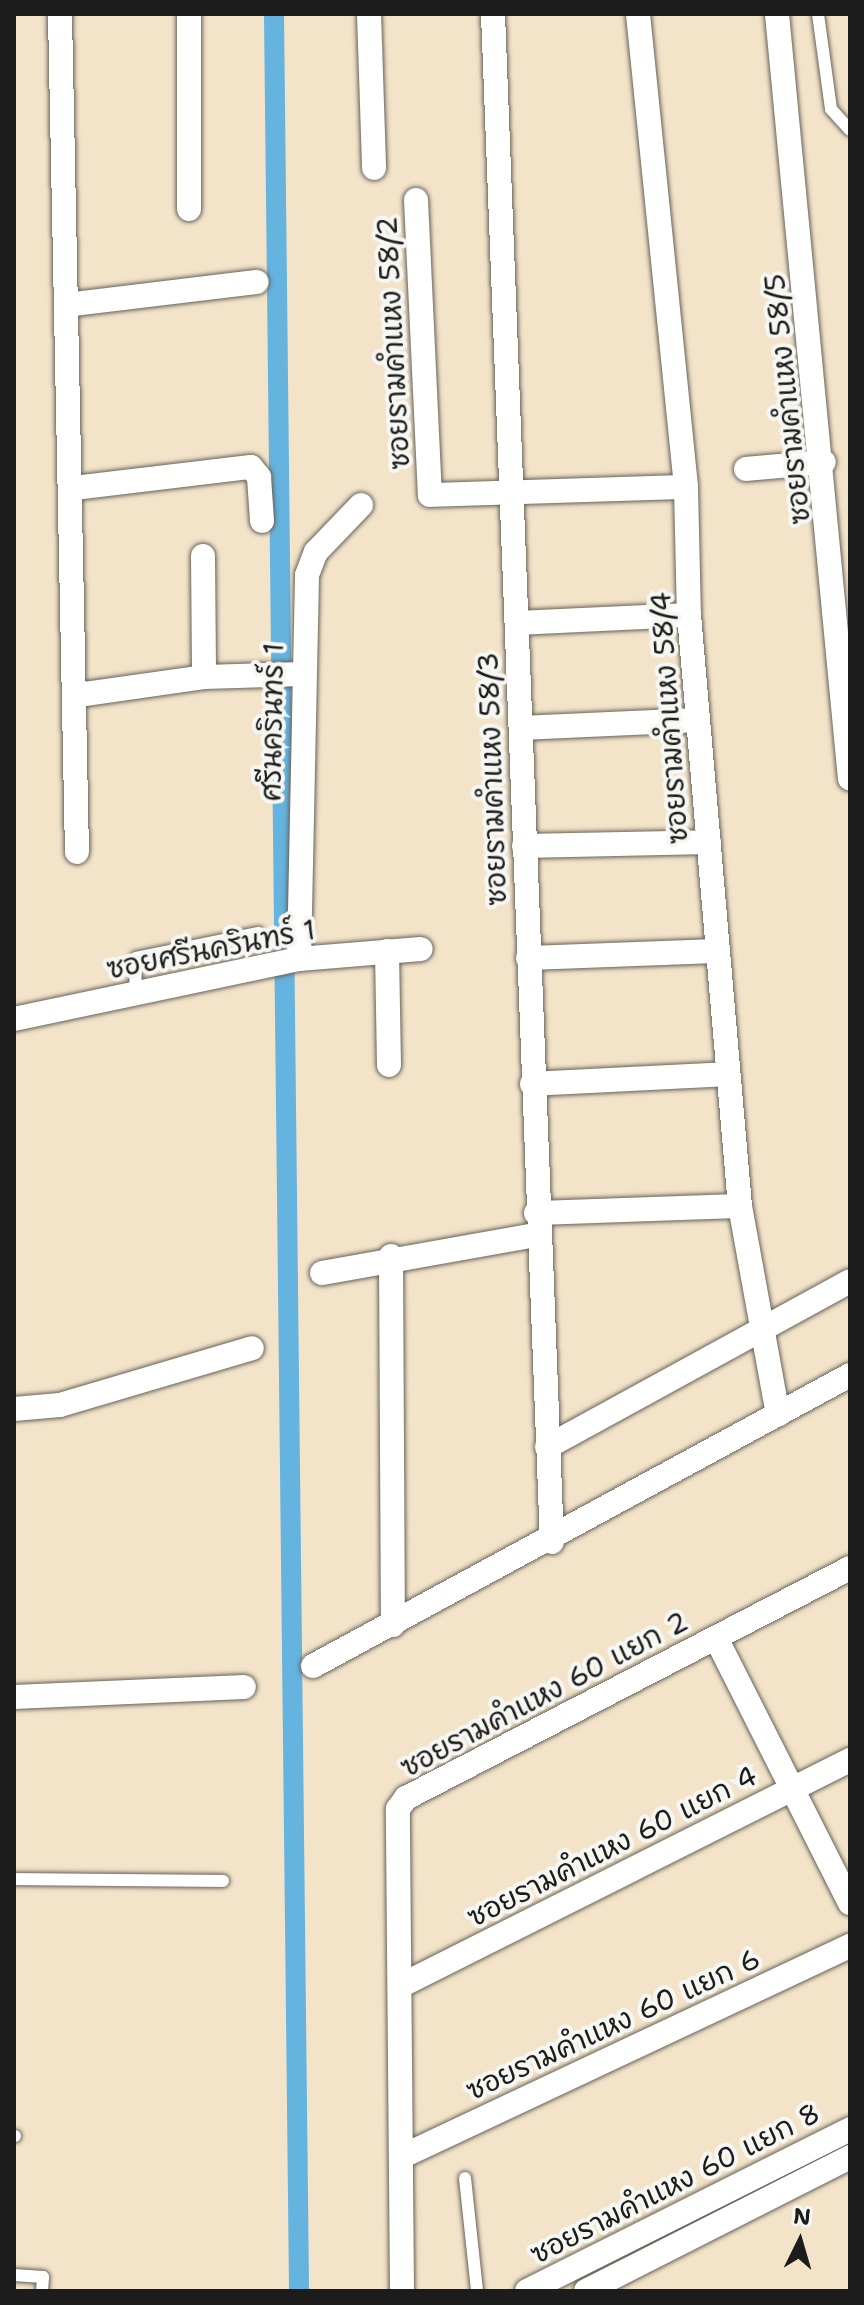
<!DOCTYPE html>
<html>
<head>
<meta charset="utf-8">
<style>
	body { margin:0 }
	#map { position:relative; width:864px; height:2305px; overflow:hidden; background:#f2e3c9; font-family:"Shantell Sans","Playpen Sans Thai",sans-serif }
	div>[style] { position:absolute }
	.canal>* { height:20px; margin:-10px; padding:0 10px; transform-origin:10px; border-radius:10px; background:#65b3df }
	.roads { filter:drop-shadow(0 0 2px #676259) drop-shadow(0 0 2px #676259) }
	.lane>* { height:12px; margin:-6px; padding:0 6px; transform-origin:6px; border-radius:6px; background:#fff }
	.street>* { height:24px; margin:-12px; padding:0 12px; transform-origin:12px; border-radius:12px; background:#fff }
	span { translate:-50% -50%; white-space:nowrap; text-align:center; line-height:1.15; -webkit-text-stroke:8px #f6f6f2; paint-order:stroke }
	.street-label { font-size:28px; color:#1c1c1c }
	.frame { position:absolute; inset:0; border:16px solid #1c1c1c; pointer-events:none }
	.north { position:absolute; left:760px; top:2201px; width:80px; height:80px; -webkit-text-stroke:6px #f6f6f2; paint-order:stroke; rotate:5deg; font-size:22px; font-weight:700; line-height:32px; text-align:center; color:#1c1c1c }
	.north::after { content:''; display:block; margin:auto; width:28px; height:36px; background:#1c1c1c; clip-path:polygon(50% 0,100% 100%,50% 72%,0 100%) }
</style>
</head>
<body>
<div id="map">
	<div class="canal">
		<div style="left:274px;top:14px;width:2277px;rotate:89.37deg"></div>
	</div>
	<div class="roads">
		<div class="lane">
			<div style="left:818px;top:14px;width:96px;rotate:82.2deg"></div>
			<div style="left:831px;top:109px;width:28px;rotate:48deg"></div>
			<div style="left:135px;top:993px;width:35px;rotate:-88deg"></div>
			<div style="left:136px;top:958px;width:125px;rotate:-11.6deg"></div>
			<div style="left:14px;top:1879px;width:209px;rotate:0.5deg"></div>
			<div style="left:14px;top:2136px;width:1px"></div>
			<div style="left:465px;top:2178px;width:114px;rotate:83.9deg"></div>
			<div style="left:14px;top:2275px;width:29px;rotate:4deg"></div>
			<div style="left:43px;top:2277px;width:14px;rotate:94deg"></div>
		</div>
		<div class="street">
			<div style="left:60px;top:14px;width:838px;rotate:88.84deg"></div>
			<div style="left:369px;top:14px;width:154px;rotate:88.1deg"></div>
			<div style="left:493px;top:14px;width:1529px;rotate:87.79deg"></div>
			<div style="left:638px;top:14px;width:475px;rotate:84.2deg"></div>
			<div style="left:686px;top:487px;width:128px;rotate:88.7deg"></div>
			<div style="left:689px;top:615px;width:593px;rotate:85.07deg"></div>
			<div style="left:740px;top:1206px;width:212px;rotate:79.7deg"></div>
			<div style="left:777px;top:14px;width:768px;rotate:84.55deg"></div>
			<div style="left:416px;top:200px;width:295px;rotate:87.3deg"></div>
			<div style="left:430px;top:495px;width:256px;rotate:-1.8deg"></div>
			<div style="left:189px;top:209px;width:195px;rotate:-90deg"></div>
			<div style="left:66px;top:305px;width:192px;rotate:-6.9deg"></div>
			<div style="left:746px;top:469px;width:78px;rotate:-5.1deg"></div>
			<div style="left:74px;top:488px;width:178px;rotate:-6.8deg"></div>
			<div style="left:251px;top:467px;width:13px;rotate:51deg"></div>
			<div style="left:259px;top:477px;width:44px;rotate:86.1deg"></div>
			<div style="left:203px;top:556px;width:121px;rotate:89.5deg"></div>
			<div style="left:518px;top:623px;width:171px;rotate:-2.7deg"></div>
			<div style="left:78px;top:695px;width:127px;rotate:-8.1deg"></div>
			<div style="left:204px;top:677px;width:98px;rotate:-1.8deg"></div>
			<div style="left:521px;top:728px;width:177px;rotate:-2.6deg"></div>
			<div style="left:524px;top:846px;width:185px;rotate:-1.2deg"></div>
			<div style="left:387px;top:951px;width:114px;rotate:89deg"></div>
			<div style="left:528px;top:958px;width:190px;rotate:-2.1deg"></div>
			<div style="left:299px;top:959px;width:384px;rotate:-88.8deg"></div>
			<div style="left:307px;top:575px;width:25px;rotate:-69deg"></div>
			<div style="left:316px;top:552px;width:65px;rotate:-46.2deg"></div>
			<div style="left:14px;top:1019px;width:291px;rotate:-11.9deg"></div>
			<div style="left:299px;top:959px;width:122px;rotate:-4.7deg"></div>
			<div style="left:532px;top:1084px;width:196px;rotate:-2.9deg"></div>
			<div style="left:536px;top:1213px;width:204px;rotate:-2deg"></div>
			<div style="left:391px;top:1256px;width:369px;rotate:89.7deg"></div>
			<div style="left:322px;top:1273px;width:217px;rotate:-10.1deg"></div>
			<div style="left:14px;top:1409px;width:46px;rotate:-5deg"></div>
			<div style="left:60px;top:1405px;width:200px;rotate:-16.5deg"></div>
			<div style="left:547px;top:1447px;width:345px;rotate:-28.7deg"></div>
			<div style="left:716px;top:1638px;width:297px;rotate:63.2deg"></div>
			<div style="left:313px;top:1666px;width:611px;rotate:-28.45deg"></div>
			<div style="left:14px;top:1697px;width:230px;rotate:-2.5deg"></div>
			<div style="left:400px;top:1986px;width:504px;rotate:-26.67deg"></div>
			<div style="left:401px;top:2157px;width:496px;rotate:-25.2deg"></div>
			<div style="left:402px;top:2291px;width:482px;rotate:-90.5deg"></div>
			<div style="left:398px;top:1809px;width:14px;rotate:-54deg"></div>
			<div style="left:406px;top:1798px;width:500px;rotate:-27.38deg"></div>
			<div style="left:527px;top:2291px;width:361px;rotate:-26.6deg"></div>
			<div style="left:586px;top:2291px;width:296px;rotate:-26.9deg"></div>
		</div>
	</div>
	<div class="street-label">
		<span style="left:393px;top:343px;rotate:-93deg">ซอยรามคำแหง 58/2</span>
		<span style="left:787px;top:399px;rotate:-96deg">ซอยรามคำแหง 58/5</span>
		<span style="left:669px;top:718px;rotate:-94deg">ซอยรามคำแหง 58/4</span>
		<span style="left:272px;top:722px;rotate:-89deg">ศรีนครินทร์ 1</span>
		<span style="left:492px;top:779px;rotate:-92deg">ซอยรามคำแหง 58/3</span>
		<span style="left:211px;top:949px;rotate:-11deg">ซอยศรีนครินทร์ 1</span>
		<span style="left:544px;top:1694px;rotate:-28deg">ซอยรามคำแหง 60 แยก 2</span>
		<span style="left:612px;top:1846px;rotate:-27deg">ซอยรามคำแหง 60 แยก 4</span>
		<span style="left:613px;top:2024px;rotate:-25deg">ซอยรามคำแหง 60 แยก 6</span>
		<span style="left:675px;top:2183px;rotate:-27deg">ซอยรามคำแหง 60 แยก 8</span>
	</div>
	<div class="frame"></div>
	<div class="north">N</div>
</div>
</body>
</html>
